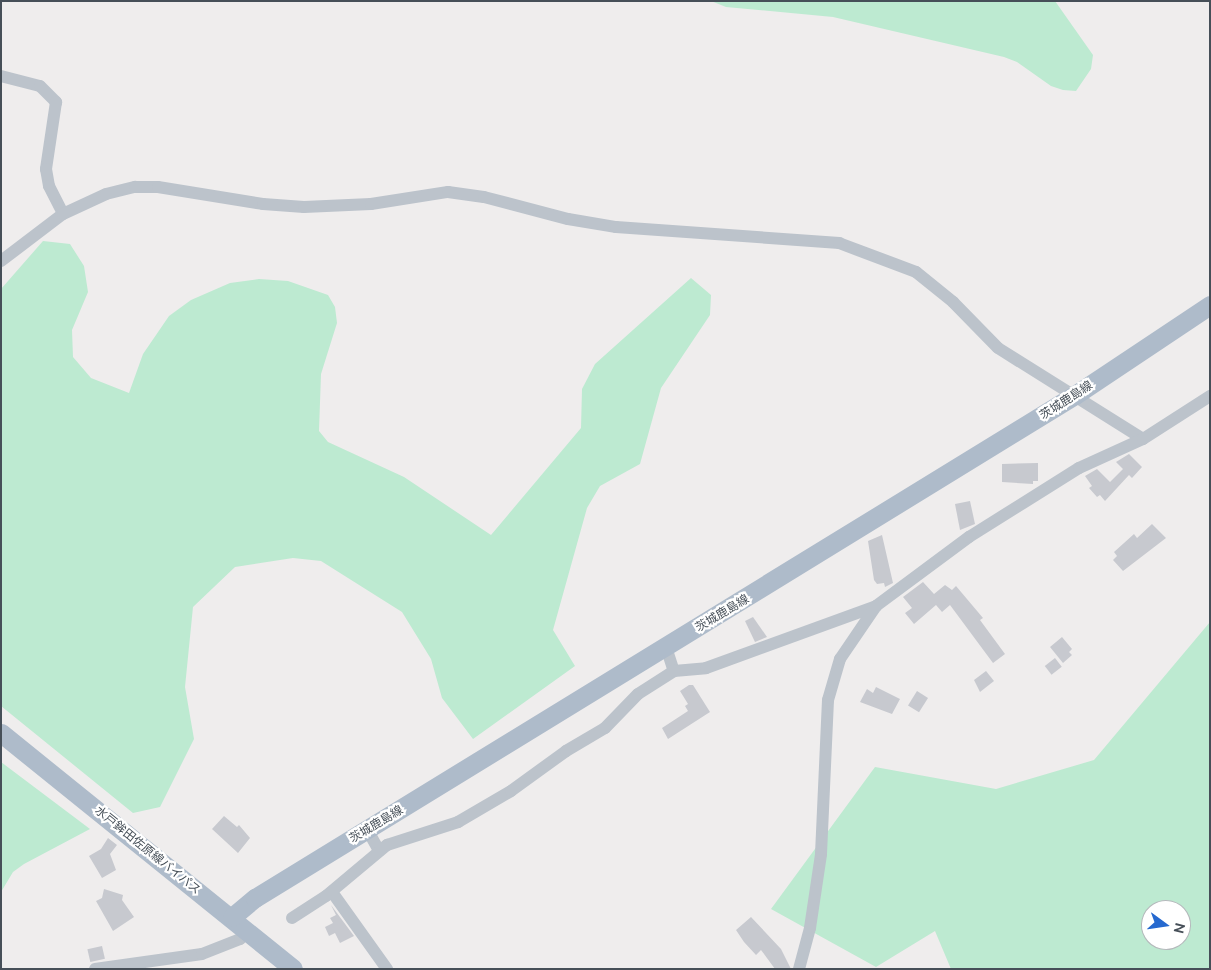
<!DOCTYPE html>
<html>
<head>
<meta charset="utf-8">
<style>
	body { margin:0 }
	#map { position:relative; width:1211px; height:970px; overflow:hidden; background:#efeded; font-family:Ubuntu,"Noto Sans JP",sans-serif }
	div>[style] { position:absolute }
	.green>* { inset:0; background:#bdead1 }
	.building>* { inset:0; background:#c7c9cf; transform-origin:0 0 }
	.minor>* { height:12px; margin:-6px; padding:0 6px; transform-origin:6px; border-radius:6px; background:#bcc3cb }
	.primary>* { height:19px; margin:-9.5px; padding:0 9.5px; transform-origin:9.5px; border-radius:9.5px; background:#aebbca }
	span { translate:-50% -50%; white-space:nowrap; text-align:center; line-height:1.15; -webkit-text-stroke:4.5px #fff; paint-order:stroke }
	.street-label { font-size:12px; color:#464f58 }
	.frame { position:absolute; inset:0; border:2px solid #464f58; pointer-events:none }
	.north { position:absolute; left:1141px; top:900px; width:50px; height:50px; box-sizing:border-box; background:#fff; border:1px solid #b5b9bc; border-radius:50%; rotate:104deg; font-size:14px; font-weight:700; line-height:20px; text-align:center; color:#464f58 }
	.north::after { content:''; display:block; margin:auto; width:18px; height:22px; background:#2669cf; clip-path:polygon(50% 0,100% 100%,50% 72%,0 100%) }
</style>
</head>
<body>
<div id="map">
	<div class="green">
		<div style="clip-path:polygon(711px 1px,1055px 1px,1093px 55px,1091px 69px,1076px 91px,1063px 90px,1051px 86px,1017px 62px,1004px 57px,833px 17px,726px 7px)"></div>
		<div style="clip-path:polygon(43px 241px,70px 244px,84px 266px,88px 292px,72px 330px,73px 357px,91px 378px,129px 393px,143px 354px,169px 316px,191px 300px,230px 283px,259px 279px,288px 281px,328px 295px,335px 307px,337px 323px,321px 374px,319px 431px,328px 442px,404px 477px,491px 535px,581px 428px,582px 389px,595px 364px,691px 278px,711px 295px,710px 315px,661px 388px,640px 464px,600px 486px,587px 508px,553px 630px,575px 666px,473px 739px,442px 698px,431px 659px,402px 612px,321px 561px,293px 558px,235px 567px,193px 607px,185px 687px,194px 739px,160px 807px,133px 813px,1px 706px,1px 289px)"></div>
		<div style="clip-path:polygon(evenodd,1210px 622px,1210px 969px,951px 969px,935px 931px,876px 967px,771px 909px,875px 767px,996px 789px,1094px 760px,1210px 622px,1151px 910px,1181px 910px,1181px 940px,1151px 940px,1151px 910px)"></div>
		<div style="clip-path:polygon(1px 762px,90px 829px,24px 864px,13px 872px,1px 892px)"></div>
	</div>
	<div class="building">
		<div style="clip-path:polygon(1129px 454px,1142px 467px,1132px 478px,1129px 475px,1105px 501px,1100px 495px,1097px 497px,1089px 488px,1092px 486px,1085px 476px,1097px 469px,1110px 482px,1123px 469px,1116px 462px)"></div>
		<div style="clip-path:polygon(1038px 463px,1038px 481px,1033px 481px,1033px 484px,1002px 482px,1002px 464px)"></div>
		<div style="clip-path:polygon(970px 501px,975px 524px,960px 530px,955px 504px)"></div>
		<div style="clip-path:polygon(1152px 524px,1166px 538px,1123px 571px,1113px 560px,1117px 556px,1114px 552px,1134px 534px,1137px 538px)"></div>
		<div style="clip-path:polygon(882px 535px,893px 583px,885px 587px,884px 583px,877px 584px,874px 580px,868px 541px)"></div>
		<div style="clip-path:polygon(923px 582px,934px 594px,945px 585px,952px 590px,956px 586px,983px 618px,980px 620px,1005px 654px,993px 663px,950px 605px,942px 612px,936px 605px,914px 624px,905px 613px,912px 608px,903px 597px)"></div>
		<div style="clip-path:polygon(753px 617px,767px 637px,755px 642px,745px 621px)"></div>
		<div style="clip-path:polygon(1062px 637px,1072px 649px,1069px 652px,1072px 655px,1063px 663px,1050px 647px)"></div>
		<div style="left:1055px;top:658px;width:11px;height:13px;rotate:52deg"></div>
		<div style="clip-path:polygon(986px 671px,994px 681px,980px 692px,974px 680px)"></div>
		<div style="clip-path:polygon(689px 685px,693px 685px,710px 712px,668px 739px,662px 728px,688px 711px,685px 706px,688px 704px,680px 691px)"></div>
		<div style="clip-path:polygon(876px 687px,900px 699px,892px 714px,860px 702px,867px 689px,873px 693px)"></div>
		<div style="left:917px;top:691px;width:13px;height:17px;rotate:32deg"></div>
		<div style="clip-path:polygon(224px 816px,237px 827px,239px 825px,250px 838px,238px 853px,212px 829px)"></div>
		<div style="clip-path:polygon(108px 838px,117px 845px,110px 854px,116px 870px,102px 878px,89px 856px,101px 849px)"></div>
		<div style="clip-path:polygon(104px 889px,123px 895px,122px 900px,134px 917px,113px 931px,96px 901px,102px 898px)"></div>
		<div style="clip-path:polygon(331px 905px,354px 936px,340px 943px,335px 933px,329px 936px,325px 927px,333px 923px,330px 918px,336px 915px)"></div>
		<div style="clip-path:polygon(751px 917px,781px 949px,791px 969px,775px 969px,761px 950px,756px 955px,744px 942px,736px 930px)"></div>
		<div style="left:102px;top:946px;width:13px;height:15px;rotate:77deg"></div>
	</div>
	<div class="minor">
		<div style="left:1px;top:76px;width:40px;rotate:14.4deg"></div>
		<div style="left:40px;top:86px;width:23px;rotate:45deg"></div>
		<div style="left:56px;top:102px;width:68px;rotate:98.5deg"></div>
		<div style="left:46px;top:169px;width:17px;rotate:80deg"></div>
		<div style="left:49px;top:186px;width:31px;rotate:63deg"></div>
		<div style="left:1px;top:261px;width:78px;rotate:-37.2deg"></div>
		<div style="left:63px;top:214px;width:47px;rotate:-24.9deg"></div>
		<div style="left:106px;top:194px;width:30px;rotate:-14deg"></div>
		<div style="left:135px;top:187px;width:23px"></div>
		<div style="left:158px;top:187px;width:106px;rotate:9.2deg"></div>
		<div style="left:263px;top:204px;width:41px;rotate:4.2deg"></div>
		<div style="left:304px;top:207px;width:67px;rotate:-2.6deg"></div>
		<div style="left:371px;top:204px;width:78px;rotate:-8.9deg"></div>
		<div style="left:448px;top:192px;width:36px;rotate:8deg"></div>
		<div style="left:484px;top:197px;width:87px;rotate:14.7deg"></div>
		<div style="left:568px;top:219px;width:49px;rotate:9.5deg"></div>
		<div style="left:616px;top:227px;width:224px;rotate:4.1deg"></div>
		<div style="left:839px;top:243px;width:82px;rotate:20.6deg"></div>
		<div style="left:916px;top:272px;width:48px;rotate:39deg"></div>
		<div style="left:953px;top:302px;width:64px;rotate:45.6deg"></div>
		<div style="left:998px;top:348px;width:171px;rotate:32.1deg"></div>
		<div style="left:666px;top:647px;width:25px;rotate:72deg"></div>
		<div style="left:674px;top:671px;width:32px;rotate:-5deg"></div>
		<div style="left:706px;top:668px;width:181px;rotate:-20deg"></div>
		<div style="left:876px;top:606px;width:116px;rotate:-36.6deg"></div>
		<div style="left:969px;top:537px;width:130px;rotate:-32.1deg"></div>
		<div style="left:1079px;top:468px;width:70px;rotate:-24.4deg"></div>
		<div style="left:1143px;top:439px;width:80px;rotate:-32.7deg"></div>
		<div style="left:367px;top:829px;width:25px;rotate:61deg"></div>
		<div style="left:332px;top:892px;width:95px;rotate:54.5deg"></div>
		<div style="left:292px;top:918px;width:40px;rotate:-32.9deg"></div>
		<div style="left:326px;top:896px;width:80px;rotate:-39.9deg"></div>
		<div style="left:387px;top:845px;width:75px;rotate:-17.9deg"></div>
		<div style="left:458px;top:822px;width:61px;rotate:-30.3deg"></div>
		<div style="left:511px;top:791px;width:68px;rotate:-36deg"></div>
		<div style="left:566px;top:751px;width:45px;rotate:-30.5deg"></div>
		<div style="left:605px;top:728px;width:47px;rotate:-45.9deg"></div>
		<div style="left:638px;top:694px;width:43px;rotate:-32.6deg"></div>
		<div style="left:95px;top:969px;width:108px;rotate:-8deg"></div>
		<div style="left:202px;top:954px;width:41px;rotate:-21.5deg"></div>
		<div style="left:240px;top:939px;width:11px;rotate:-52deg"></div>
		<div style="left:799px;top:969px;width:42px;rotate:-75deg"></div>
		<div style="left:810px;top:928px;width:75px;rotate:-81.5deg"></div>
		<div style="left:821px;top:854px;width:154px;rotate:-87.4deg"></div>
		<div style="left:828px;top:700px;width:43px;rotate:-73.7deg"></div>
		<div style="left:840px;top:659px;width:64px;rotate:-55.8deg"></div>
	</div>
	<div class="primary">
		<div style="left:1px;top:733px;width:375px;rotate:38.9deg"></div>
		<div style="left:232px;top:917px;width:30px;rotate:-40deg"></div>
		<div style="left:255px;top:898px;width:962px;rotate:-31.53deg"></div>
		<div style="left:1075px;top:395px;width:162px;rotate:-33.7deg"></div>
	</div>
	<div class="street-label">
		<span style="left:1066px;top:400px;rotate:-33deg">茨城鹿島線</span>
		<span style="left:722px;top:613px;rotate:-31deg">茨城鹿島線</span>
		<span style="left:376px;top:824px;rotate:-31deg">茨城鹿島線</span>
		<span style="left:148px;top:850px;rotate:39deg">水戸鉾田佐原線バイパス</span>
	</div>
	<div class="frame"></div>
	<div class="north">N</div>
</div>
</body>
</html>
